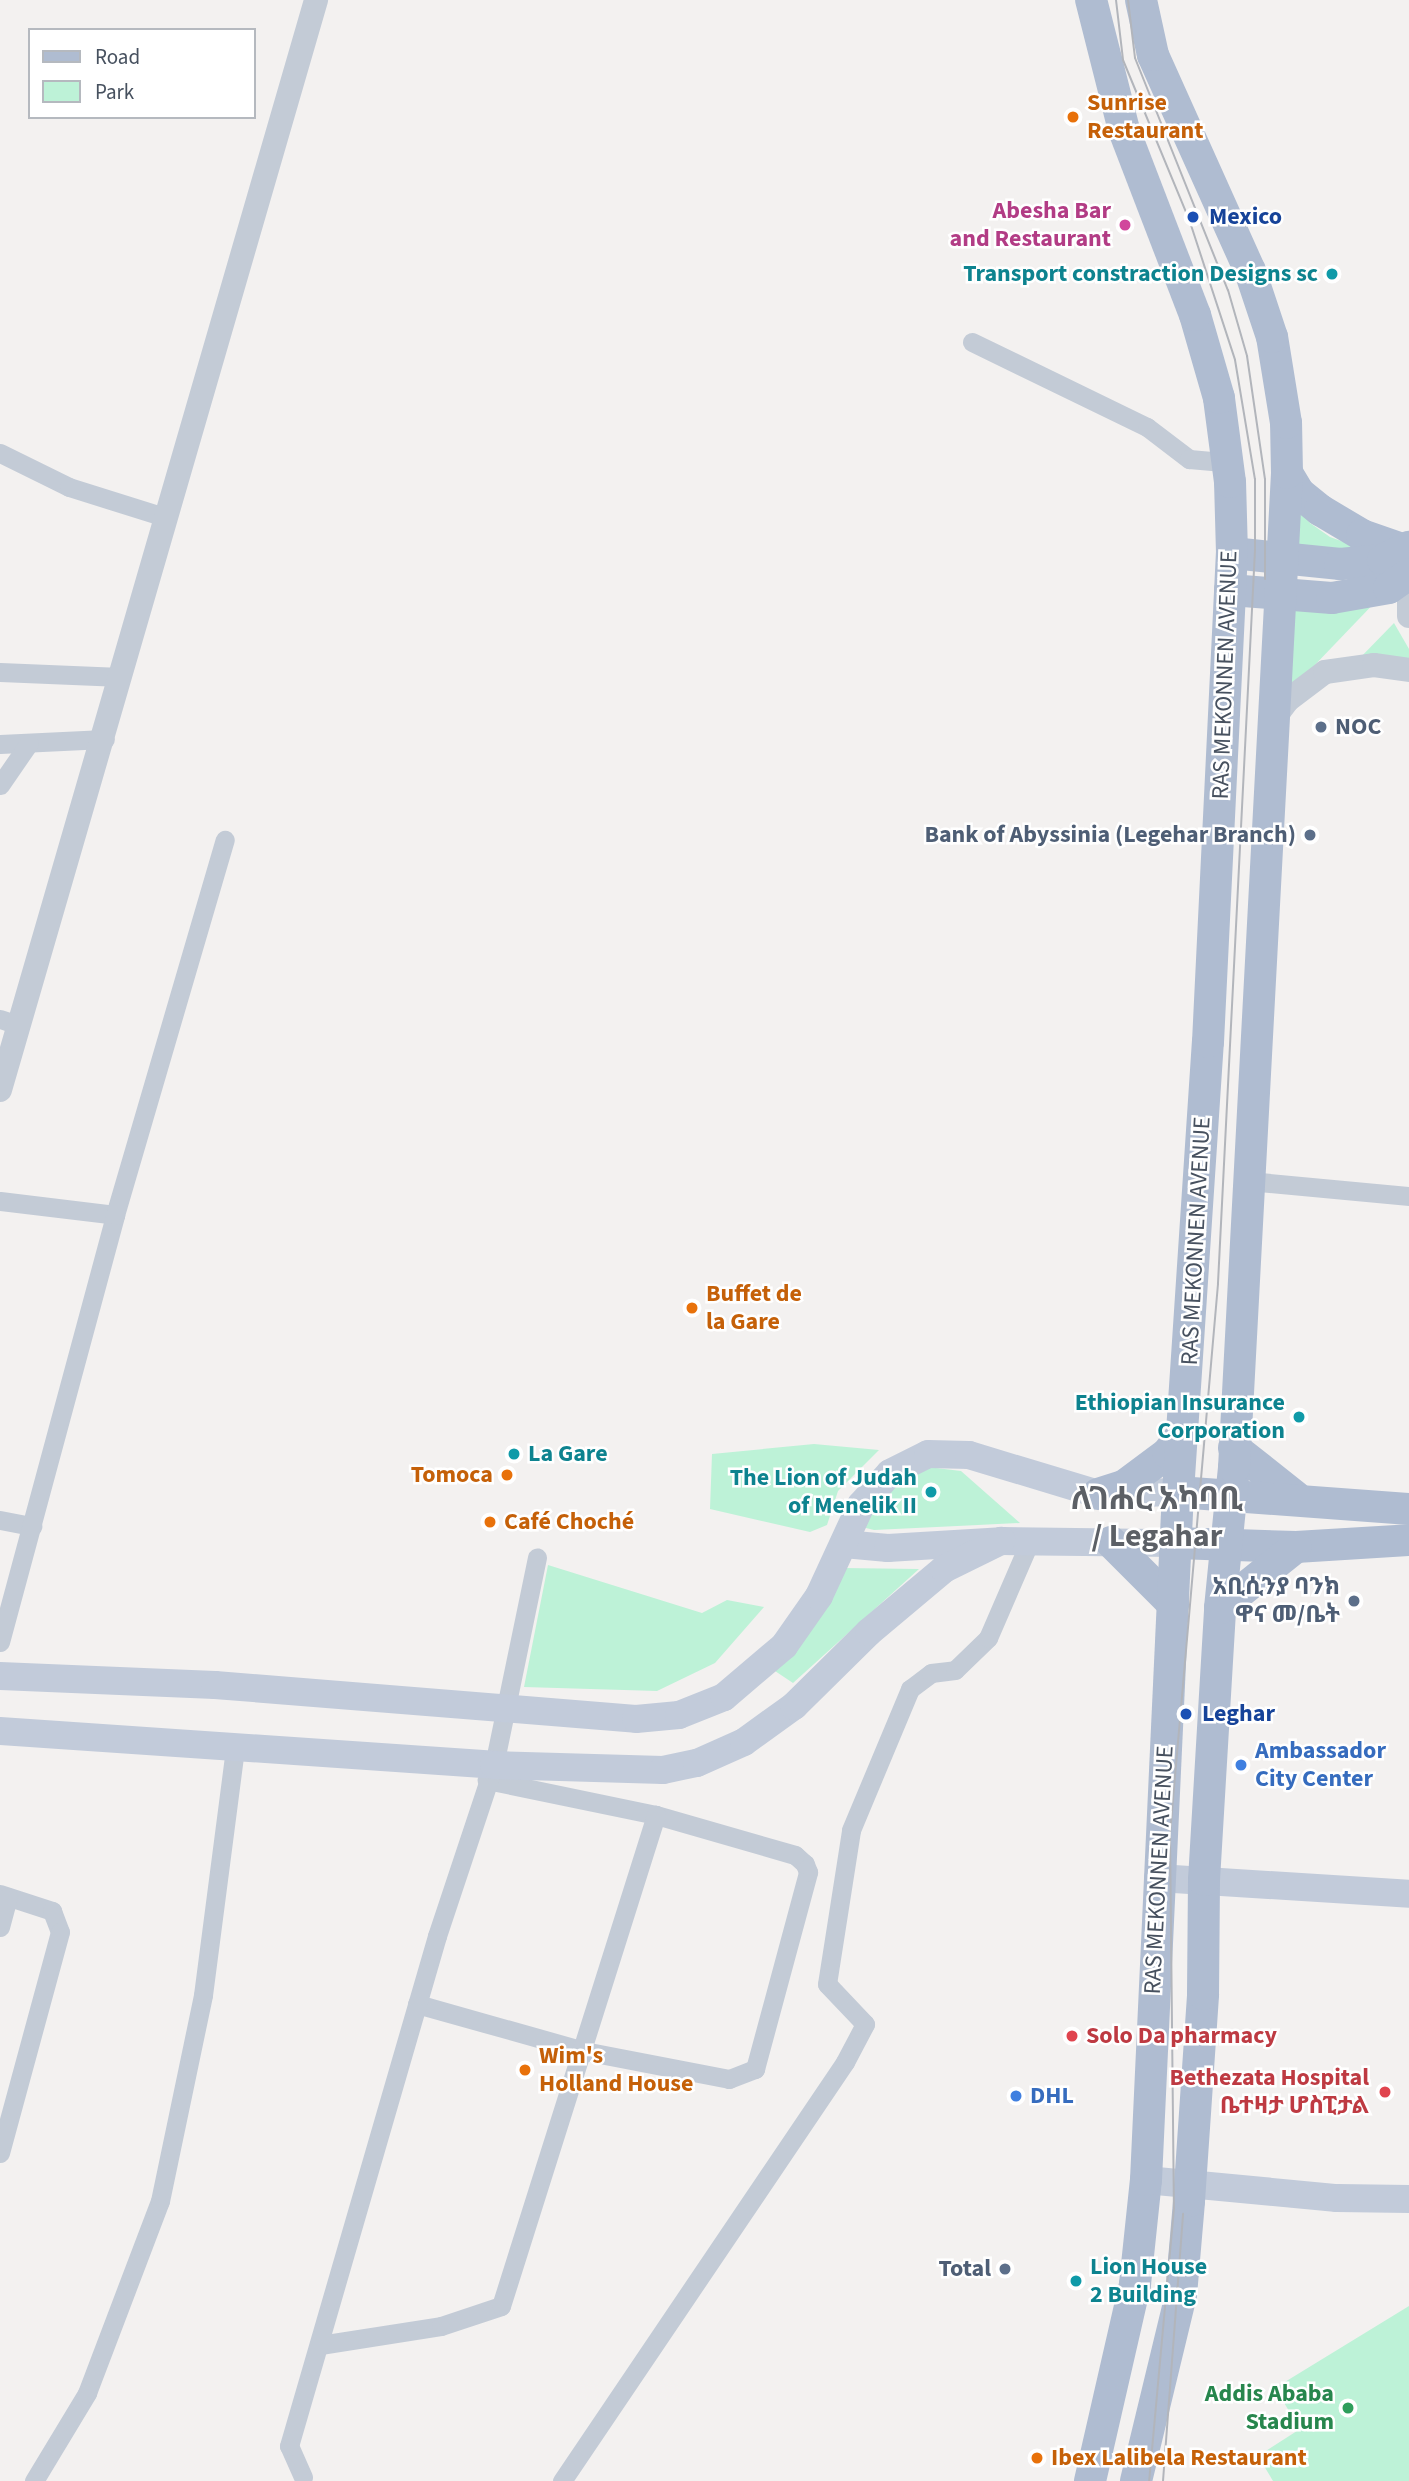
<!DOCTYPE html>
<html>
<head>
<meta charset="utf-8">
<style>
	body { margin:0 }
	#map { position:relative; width:1409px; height:2481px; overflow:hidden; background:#f3f1f0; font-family:"Source Sans 3","Noto Sans Ethiopic",sans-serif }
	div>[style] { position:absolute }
	.green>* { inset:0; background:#bdf2d7 }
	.minor>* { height:19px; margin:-9.5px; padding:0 9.5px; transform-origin:9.5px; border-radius:9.5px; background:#c3cbd6 }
	.tertiary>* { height:24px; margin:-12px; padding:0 12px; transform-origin:12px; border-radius:12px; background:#c3cbd6 }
	.secondary>* { height:28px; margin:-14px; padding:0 14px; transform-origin:14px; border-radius:14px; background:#c2cbda }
	.primary>* { height:32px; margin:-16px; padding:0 16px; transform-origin:16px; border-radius:16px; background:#afbcd1 }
	.tram>* { height:2px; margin:-1px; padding:0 1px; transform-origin:1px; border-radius:1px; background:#b2b5bb }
	.dots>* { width:19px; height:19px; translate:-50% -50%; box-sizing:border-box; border:4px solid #fff; border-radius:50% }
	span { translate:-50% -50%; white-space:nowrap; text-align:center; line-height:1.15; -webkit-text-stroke:5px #fff; paint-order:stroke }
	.food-label { font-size:24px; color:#c56008; font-weight:700 }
	.left { translate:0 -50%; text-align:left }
	.right { translate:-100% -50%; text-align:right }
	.hotel-label { font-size:24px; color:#b23c85; font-weight:700 }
	.transit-label { font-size:24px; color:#164399; font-weight:700 }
	.culture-label { font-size:24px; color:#0d838f; font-weight:700 }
	.street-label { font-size:24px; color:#47515f }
	.service-label { font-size:24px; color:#4e5e75; font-weight:700 }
	.shop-label { font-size:24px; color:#366cbe; font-weight:700 }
	.health-label { font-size:24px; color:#be3a42; font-weight:700 }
	.leisure-label { font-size:24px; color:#27864d; font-weight:700 }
	.district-label { font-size:32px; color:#5c6066; font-weight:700 }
	.legend { position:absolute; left:28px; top:28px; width:228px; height:91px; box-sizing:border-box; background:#fff; border:2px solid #b5b9bf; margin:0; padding:9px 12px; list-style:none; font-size:21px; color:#47515f }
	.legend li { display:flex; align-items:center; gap:14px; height:35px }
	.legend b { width:35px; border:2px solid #b5b9bf }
</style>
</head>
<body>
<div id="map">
	<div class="green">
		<div style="clip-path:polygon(1293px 502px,1310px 523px,1330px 537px,1377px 554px,1288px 549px)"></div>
		<div style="clip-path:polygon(1381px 596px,1288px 693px,1291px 602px)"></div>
		<div style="clip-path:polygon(1394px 623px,1409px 649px,1409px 669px,1356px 662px)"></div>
		<div style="clip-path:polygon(814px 1444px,879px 1450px,838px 1491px,827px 1525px,810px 1532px,710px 1509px,712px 1454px)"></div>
		<div style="clip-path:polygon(928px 1467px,961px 1471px,1020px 1523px,874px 1530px,858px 1526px,892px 1486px)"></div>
		<div style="clip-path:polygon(548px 1565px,702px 1613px,727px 1600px,764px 1607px,715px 1663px,657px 1691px,524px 1687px)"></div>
		<div style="clip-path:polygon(843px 1568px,919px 1569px,793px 1683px,775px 1671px)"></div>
		<div style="clip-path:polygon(1409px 2306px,1409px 2481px,1273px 2481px,1258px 2456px,1300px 2429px,1275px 2388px)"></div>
	</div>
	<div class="minor">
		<div style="left:972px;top:342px;width:195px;rotate:25.9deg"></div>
		<div style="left:1147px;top:427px;width:53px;rotate:37.3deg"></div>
		<div style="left:1189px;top:459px;width:37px;rotate:5deg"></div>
		<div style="left:0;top:453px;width:77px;rotate:26.2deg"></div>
		<div style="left:69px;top:487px;width:101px;rotate:17.4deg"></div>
		<div style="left:0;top:672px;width:121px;rotate:2.4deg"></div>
		<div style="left:0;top:744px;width:105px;rotate:-2.7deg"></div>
		<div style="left:0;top:785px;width:51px;rotate:-55.4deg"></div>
		<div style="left:0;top:1019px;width:20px;rotate:18deg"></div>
		<div style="left:1249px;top:1181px;width:161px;rotate:5.4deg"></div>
		<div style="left:0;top:1201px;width:116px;rotate:6.9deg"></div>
		<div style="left:0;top:1520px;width:33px;rotate:11deg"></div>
		<div style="left:0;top:1642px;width:442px;rotate:-74.9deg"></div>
		<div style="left:115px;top:1215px;width:391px;rotate:-73.7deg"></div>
		<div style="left:0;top:1894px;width:55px;rotate:18.1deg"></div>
		<div style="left:52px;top:1911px;width:22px;rotate:69deg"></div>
		<div style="left:60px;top:1932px;width:229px;rotate:105.2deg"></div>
		<div style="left:0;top:1927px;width:31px;rotate:-75deg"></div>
		<div style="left:417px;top:2004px;width:173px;rotate:15.7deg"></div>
		<div style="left:584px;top:2051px;width:148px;rotate:10.9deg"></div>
		<div style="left:729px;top:2079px;width:28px;rotate:-21deg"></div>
		<div style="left:755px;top:2069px;width:204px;rotate:-74.9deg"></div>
		<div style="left:808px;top:1872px;width:9px;rotate:-111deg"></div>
		<div style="left:805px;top:1864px;width:13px;rotate:-138deg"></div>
		<div style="left:795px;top:1855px;width:145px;rotate:-163.9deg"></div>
		<div style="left:656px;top:1815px;width:173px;rotate:-168.3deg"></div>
		<div style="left:320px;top:2345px;width:122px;rotate:-8.9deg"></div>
		<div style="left:441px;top:2326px;width:63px;rotate:-18.4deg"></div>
		<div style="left:501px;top:2306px;width:515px;rotate:-72.48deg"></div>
		<div style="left:303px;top:2477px;width:34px;rotate:-114deg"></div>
		<div style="left:289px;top:2446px;width:531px;rotate:-73.82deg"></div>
		<div style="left:437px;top:1936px;width:180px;rotate:-71.6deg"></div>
		<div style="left:494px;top:1765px;width:212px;rotate:-78.3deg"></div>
		<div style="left:34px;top:2481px;width:103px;rotate:-58.9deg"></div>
		<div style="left:87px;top:2393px;width:205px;rotate:-69.2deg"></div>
		<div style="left:160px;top:2201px;width:210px;rotate:-78.2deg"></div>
		<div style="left:203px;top:1995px;width:250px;rotate:-82.6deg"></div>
		<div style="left:562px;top:2481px;width:506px;rotate:-55.96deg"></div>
		<div style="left:845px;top:2062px;width:43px;rotate:-62.2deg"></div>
		<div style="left:865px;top:2024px;width:55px;rotate:-133.5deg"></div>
		<div style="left:827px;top:1984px;width:156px;rotate:-81.1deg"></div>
		<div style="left:851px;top:1830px;width:153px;rotate:-67.3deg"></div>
		<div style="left:910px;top:1689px;width:26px;rotate:-37deg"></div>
		<div style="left:931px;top:1673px;width:24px;rotate:-7deg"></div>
		<div style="left:955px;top:1670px;width:46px;rotate:-44.1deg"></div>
		<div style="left:988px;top:1638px;width:106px;rotate:-66.6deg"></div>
	</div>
	<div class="tertiary">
		<div style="left:1409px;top:585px;width:31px;rotate:90deg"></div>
		<div style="left:1275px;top:717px;width:21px;rotate:-53deg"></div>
		<div style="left:1288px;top:700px;width:46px;rotate:-37.1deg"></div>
		<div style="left:1325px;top:672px;width:49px;rotate:-8.1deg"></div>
		<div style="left:1374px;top:665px;width:35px;rotate:8deg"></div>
		<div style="left:0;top:1090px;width:1135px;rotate:-73.83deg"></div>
	</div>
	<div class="secondary">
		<div style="left:844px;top:1544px;width:44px;rotate:5.2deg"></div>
		<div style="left:888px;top:1548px;width:113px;rotate:-3.5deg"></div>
		<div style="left:1001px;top:1541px;width:174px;rotate:0.7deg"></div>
		<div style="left:0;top:1676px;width:215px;rotate:2.4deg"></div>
		<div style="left:215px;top:1685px;width:422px;rotate:4.6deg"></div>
		<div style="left:636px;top:1719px;width:43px;rotate:-5.3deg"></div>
		<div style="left:679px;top:1715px;width:48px;rotate:-21.8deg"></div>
		<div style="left:724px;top:1697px;width:79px;rotate:-40.4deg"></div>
		<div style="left:784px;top:1646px;width:61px;rotate:-55deg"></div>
		<div style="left:819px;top:1596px;width:100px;rotate:-65.2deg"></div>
		<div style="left:861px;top:1505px;width:43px;rotate:-47.8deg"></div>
		<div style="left:890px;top:1473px;width:42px;rotate:-26.6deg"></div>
		<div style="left:928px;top:1454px;width:41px;rotate:1.4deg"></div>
		<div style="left:969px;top:1455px;width:135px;rotate:16.8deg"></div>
		<div style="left:1098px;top:1494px;width:80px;rotate:-1.4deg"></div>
		<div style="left:0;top:1731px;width:495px;rotate:3.9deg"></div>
		<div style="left:494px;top:1765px;width:169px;rotate:1.7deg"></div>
		<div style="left:663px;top:1770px;width:35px;rotate:-12deg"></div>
		<div style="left:697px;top:1763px;width:51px;rotate:-24.1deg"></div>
		<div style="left:744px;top:1742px;width:62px;rotate:-35.8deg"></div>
		<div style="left:794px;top:1706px;width:105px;rotate:-44.6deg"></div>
		<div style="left:869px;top:1632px;width:98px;rotate:-40deg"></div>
		<div style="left:944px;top:1569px;width:64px;rotate:-26.2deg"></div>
		<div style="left:1158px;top:1878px;width:252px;rotate:3.6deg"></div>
		<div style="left:1146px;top:2180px;width:192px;rotate:5.4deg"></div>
		<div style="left:1337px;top:2198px;width:72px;rotate:0.8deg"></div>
	</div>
	<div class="primary">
		<div style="left:1287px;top:473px;width:23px;rotate:59deg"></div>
		<div style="left:1299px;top:493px;width:27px;rotate:39deg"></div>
		<div style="left:1320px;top:510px;width:49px;rotate:30.8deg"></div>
		<div style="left:1362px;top:535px;width:46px;rotate:19.2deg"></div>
		<div style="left:1405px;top:550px;width:8px;rotate:60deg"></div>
		<div style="left:1232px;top:553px;width:109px;rotate:5.8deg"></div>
		<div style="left:1340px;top:564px;width:43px;rotate:-5.3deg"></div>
		<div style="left:1383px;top:560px;width:29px;rotate:-27deg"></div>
		<div style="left:1230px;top:590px;width:102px;rotate:4.5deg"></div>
		<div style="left:1332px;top:598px;width:58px;rotate:-10deg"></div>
		<div style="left:1389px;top:588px;width:24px;rotate:-35deg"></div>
		<div style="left:1234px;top:1448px;width:79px;rotate:38.3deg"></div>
		<div style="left:1178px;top:1492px;width:232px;rotate:4.2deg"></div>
		<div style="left:1098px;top:1494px;width:28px;rotate:-18deg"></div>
		<div style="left:1125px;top:1485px;width:54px;rotate:-36.7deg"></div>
		<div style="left:1168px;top:1453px;width:26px;rotate:-53deg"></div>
		<div style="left:1111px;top:1542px;width:88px;rotate:45deg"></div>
		<div style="left:1175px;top:1543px;width:121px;rotate:1.9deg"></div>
		<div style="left:1296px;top:1547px;width:113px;rotate:-3.5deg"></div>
		<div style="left:1220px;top:1608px;width:97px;rotate:-38.8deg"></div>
		<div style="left:1090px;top:2481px;width:202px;rotate:-77.1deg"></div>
		<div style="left:1135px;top:2284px;width:105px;rotate:-84deg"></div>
		<div style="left:1146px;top:2180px;width:689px;rotate:-87.34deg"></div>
		<div style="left:1178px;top:1492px;width:451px;rotate:-86.2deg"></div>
		<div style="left:1208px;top:1042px;width:490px;rotate:-87.2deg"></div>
		<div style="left:1232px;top:553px;width:71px;rotate:-91.6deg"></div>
		<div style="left:1230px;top:482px;width:85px;rotate:-97.5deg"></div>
		<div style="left:1219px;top:398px;width:86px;rotate:-106.1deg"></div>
		<div style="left:1195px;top:315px;width:198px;rotate:-111deg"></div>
		<div style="left:1124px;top:130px;width:134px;rotate:-104.2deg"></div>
		<div style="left:1136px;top:2481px;width:191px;rotate:-76.4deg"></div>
		<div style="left:1181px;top:2295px;width:94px;rotate:-85.1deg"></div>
		<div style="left:1189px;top:2201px;width:207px;rotate:-86.1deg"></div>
		<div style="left:1203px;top:1994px;width:114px;rotate:-89.5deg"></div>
		<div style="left:1204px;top:1880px;width:272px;rotate:-86.6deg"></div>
		<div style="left:1220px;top:1608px;width:141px;rotate:-84.3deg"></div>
		<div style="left:1234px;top:1468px;width:996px;rotate:-86.95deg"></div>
		<div style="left:1287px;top:473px;width:50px;rotate:-91.1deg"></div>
		<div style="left:1286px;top:423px;width:87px;rotate:-99.2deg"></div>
		<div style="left:1272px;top:337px;width:70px;rotate:-108.4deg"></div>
		<div style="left:1250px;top:271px;width:237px;rotate:-114.2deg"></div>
		<div style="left:1153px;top:55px;width:56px;rotate:-102.3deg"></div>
	</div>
	<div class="tram">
		<div style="left:1116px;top:0;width:60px;rotate:83.3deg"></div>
		<div style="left:1123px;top:60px;width:172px;rotate:67.5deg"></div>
		<div style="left:1189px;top:219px;width:148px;rotate:71.9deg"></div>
		<div style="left:1235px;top:360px;width:121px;rotate:80.5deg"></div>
		<div style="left:1255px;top:479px;width:71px;rotate:90deg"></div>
		<div style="left:1255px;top:550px;width:735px;rotate:92.89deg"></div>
		<div style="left:1218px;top:1284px;width:552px;rotate:94.99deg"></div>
		<div style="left:1170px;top:1834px;width:374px;rotate:89.4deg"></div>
		<div style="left:1174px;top:2208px;width:274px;rotate:95.2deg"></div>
		<div style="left:1128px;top:0;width:58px;rotate:83.1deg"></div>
		<div style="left:1135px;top:58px;width:250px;rotate:68.2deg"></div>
		<div style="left:1228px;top:290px;width:69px;rotate:73.9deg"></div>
		<div style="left:1247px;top:356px;width:124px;rotate:81.7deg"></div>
		<div style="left:1265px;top:479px;width:100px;rotate:90deg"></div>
		<div style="left:1163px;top:2481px;width:268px;rotate:-85.7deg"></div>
	</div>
	<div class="dots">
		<div style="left:1073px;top:117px;background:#e8710a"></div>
		<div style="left:1193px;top:217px;background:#1a4fb4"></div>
		<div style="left:1125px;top:225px;background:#d1479c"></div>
		<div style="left:1332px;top:274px;background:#0f9aa8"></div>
		<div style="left:1321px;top:727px;background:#5c6f8a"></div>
		<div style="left:1310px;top:835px;background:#5c6f8a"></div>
		<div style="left:692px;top:1308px;background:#e8710a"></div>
		<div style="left:1299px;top:1417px;background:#0f9aa8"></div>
		<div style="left:514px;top:1454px;background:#0f9aa8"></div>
		<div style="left:507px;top:1475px;background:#e8710a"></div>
		<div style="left:931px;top:1492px;background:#0f9aa8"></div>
		<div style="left:490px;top:1522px;background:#e8710a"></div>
		<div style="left:1354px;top:1601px;background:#5c6f8a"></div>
		<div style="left:1186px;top:1714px;background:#1a4fb4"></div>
		<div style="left:1241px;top:1765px;background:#3f7fe0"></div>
		<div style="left:1072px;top:2036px;background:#e0444e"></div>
		<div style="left:525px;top:2070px;background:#e8710a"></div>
		<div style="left:1385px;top:2092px;background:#e0444e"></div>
		<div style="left:1016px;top:2096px;background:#3f7fe0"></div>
		<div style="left:1005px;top:2269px;background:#5c6f8a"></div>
		<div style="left:1076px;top:2281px;background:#0f9aa8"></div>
		<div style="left:1348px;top:2408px;background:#2e9e5b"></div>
		<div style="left:1037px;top:2458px;background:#e8710a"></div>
	</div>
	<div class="food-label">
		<span class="left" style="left:1087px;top:117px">Sunrise<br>Restaurant</span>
		<span class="left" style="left:706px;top:1308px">Buffet de<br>la Gare</span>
		<span class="right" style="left:493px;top:1475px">Tomoca</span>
		<span class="left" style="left:504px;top:1522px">Café Choché</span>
		<span class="left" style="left:539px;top:2070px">Wim's<br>Holland House</span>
		<span class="left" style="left:1051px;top:2458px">Ibex Lalibela Restaurant</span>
	</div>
	<div class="hotel-label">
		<span class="right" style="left:1111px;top:225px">Abesha Bar<br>and Restaurant</span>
	</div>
	<div class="transit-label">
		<span class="left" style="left:1209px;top:217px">Mexico</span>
		<span class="left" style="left:1202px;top:1714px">Leghar</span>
	</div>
	<div class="culture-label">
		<span class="right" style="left:1318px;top:274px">Transport constraction Designs sc</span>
		<span class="right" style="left:1285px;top:1417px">Ethiopian Insurance<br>Corporation</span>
		<span class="left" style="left:528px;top:1454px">La Gare</span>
		<span class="right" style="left:917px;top:1492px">The Lion of Judah<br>of Menelik II</span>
		<span class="left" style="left:1090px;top:2281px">Lion House<br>2 Building</span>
	</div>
	<div class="street-label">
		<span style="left:1225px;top:675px;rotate:-88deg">RAS MEKONNEN AVENUE</span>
		<span style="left:1196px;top:1241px;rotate:-87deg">RAS MEKONNEN AVENUE</span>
		<span style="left:1159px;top:1870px;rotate:-87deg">RAS MEKONNEN AVENUE</span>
	</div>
	<div class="service-label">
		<span class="left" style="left:1335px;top:727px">NOC</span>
		<span class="right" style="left:1296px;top:835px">Bank of Abyssinia (Legehar Branch)</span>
		<span class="right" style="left:1340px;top:1601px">አቢሲንያ ባንክ<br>ዋና መ/ቤት</span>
		<span class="right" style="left:991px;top:2269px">Total</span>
	</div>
	<div class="shop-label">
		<span class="left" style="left:1255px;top:1765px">Ambassador<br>City Center</span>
		<span class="left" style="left:1030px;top:2096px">DHL</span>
	</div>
	<div class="health-label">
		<span class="left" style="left:1086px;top:2036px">Solo Da pharmacy</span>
		<span class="right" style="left:1369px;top:2092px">Bethezata Hospital<br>ቤተዛታ ሆስፒታል</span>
	</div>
	<div class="leisure-label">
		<span class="right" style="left:1334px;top:2408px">Addis Ababa<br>Stadium</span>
	</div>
	<div class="district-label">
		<span style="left:1157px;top:1518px">ለገሐር አካባቢ<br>/ Legahar</span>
	</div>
	<ul class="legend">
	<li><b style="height:9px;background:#afbcd1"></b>Road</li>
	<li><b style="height:19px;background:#bdf2d7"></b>Park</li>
	</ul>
</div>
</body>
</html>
